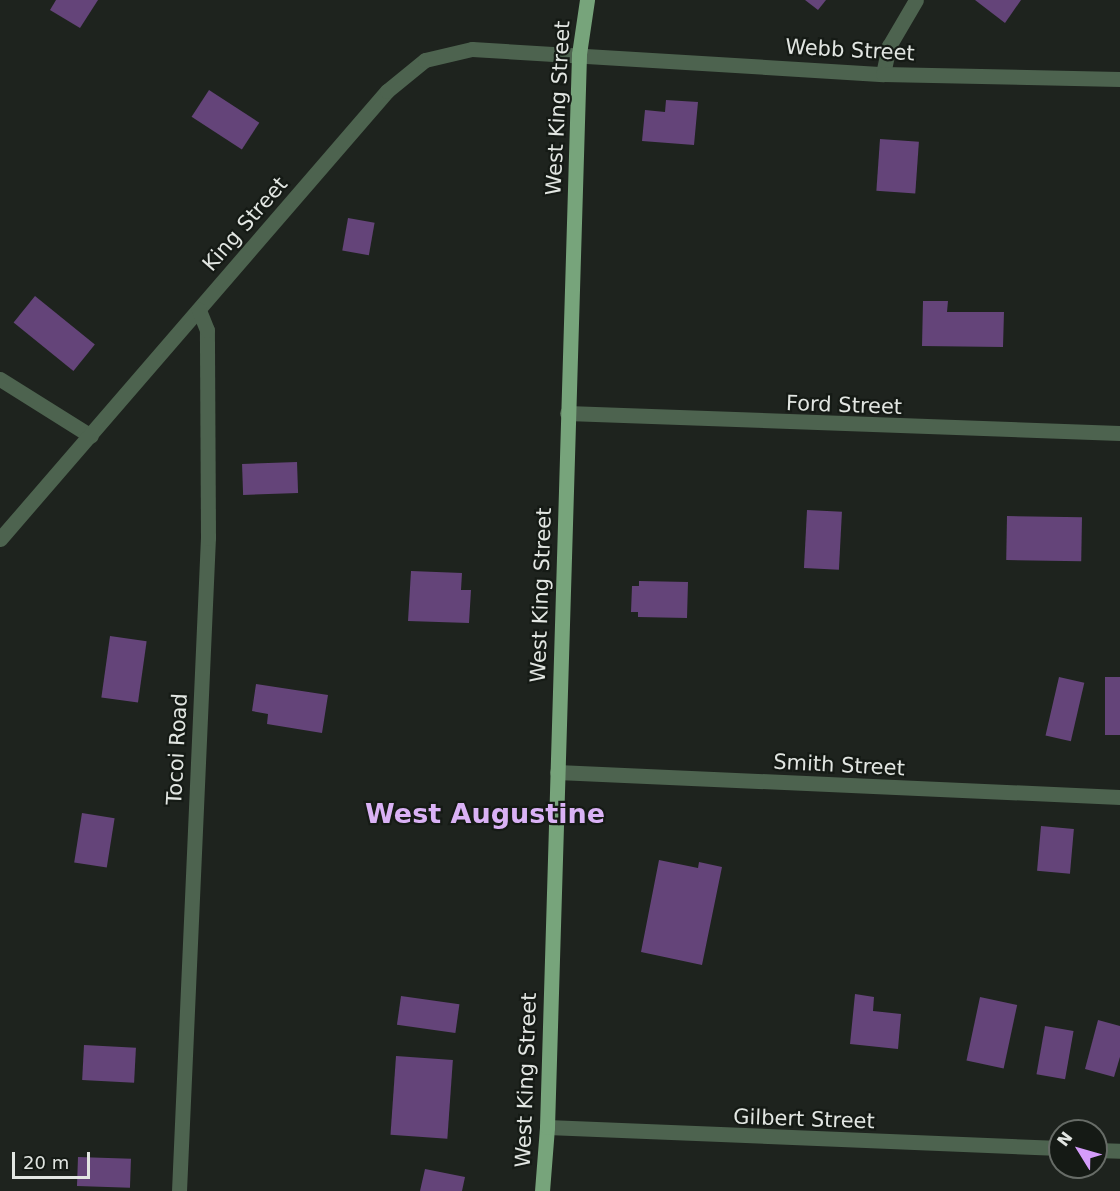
<!DOCTYPE html>
<html>
<head>
<meta charset="utf-8">
<style>
	body { margin:0 }
	#map { position:relative; width:1120px; height:1191px; overflow:hidden; background:#1e231e; font-family:"DejaVu Sans",sans-serif }
	div>[style] { position:absolute }
	.building>* { inset:0; background:#644479; transform-origin:0 0 }
	.minor>* { height:15px; margin:-7.5px; padding:0 7.5px; transform-origin:7.5px; border-radius:7.5px; background:#4d634f }
	.primary>* { height:15px; margin:-7.5px; padding:0 7.5px; transform-origin:7.5px; border-radius:7.5px; background:#77a47b }
	span { translate:-50% -50%; white-space:nowrap; text-align:center; line-height:1.15; -webkit-text-stroke:4.5px #151a15; paint-order:stroke }
	.street-label { font-size:21px; color:#e2e6e2 }
	.district-label { font-size:27px; color:#dab2f5; font-weight:700 }
	.north { position:absolute; left:1048px; top:1119px; width:60px; height:60px; box-sizing:border-box; background:#151a15; border:2px solid #676c67; border-radius:50%; rotate:307deg; font-size:16px; font-weight:700; line-height:24px; text-align:center; color:#e2e6e2 }
	.north::after { content:''; display:block; margin:auto; width:21px; height:27px; background:#d59cfb; clip-path:polygon(50% 0,100% 100%,50% 72%,0 100%) }
	.scale { position:absolute; left:12px; top:1152px; width:78px; height:27px; box-sizing:border-box; border:3px solid #e2e6e2; border-top:0; padding-left:8px; font-size:18px; line-height:21px; white-space:nowrap; color:#e2e6e2; -webkit-text-stroke:4px #151a15; paint-order:stroke }
</style>
</head>
<body>
<div id="map">
	<div class="building">
		<div style="clip-path:polygon(56px 0,98px 0,80px 28px,50px 10px)"></div>
		<div style="clip-path:polygon(805px 0,826px 0,818px 10px)"></div>
		<div style="clip-path:polygon(975px 0,1021px 0,1005px 23px)"></div>
		<div style="left:209px;top:90px;width:60px;height:32px;rotate:33deg"></div>
		<div style="clip-path:polygon(666px 100px,698px 102px,694px 145px,642px 141px,645px 110px,665px 112px)"></div>
		<div style="left:880px;top:139px;width:39px;height:52px;rotate:4deg"></div>
		<div style="left:348px;top:218px;width:27px;height:33px;rotate:10deg"></div>
		<div style="left:35px;top:296px;width:77px;height:34px;rotate:39deg"></div>
		<div style="clip-path:polygon(923px 301px,948px 301px,947px 312px,1004px 312px,1003px 347px,922px 346px)"></div>
		<div style="left:297px;top:462px;width:31px;height:55px;rotate:88deg"></div>
		<div style="left:807px;top:510px;width:35px;height:58px;rotate:3deg"></div>
		<div style="left:1007px;top:516px;width:75px;height:44px;rotate:1deg"></div>
		<div style="clip-path:polygon(411px 571px,462px 573px,461px 590px,471px 590px,469px 623px,408px 621px)"></div>
		<div style="clip-path:polygon(639px 581px,688px 582px,687px 618px,638px 617px,638px 612px,631px 612px,632px 586px,639px 586px)"></div>
		<div style="left:110px;top:636px;width:37px;height:62px;rotate:8deg"></div>
		<div style="left:1059px;top:677px;width:26px;height:60px;rotate:13deg"></div>
		<div style="left:1105px;top:677px;width:15px;height:58px"></div>
		<div style="clip-path:polygon(256px 684px,328px 695px,322px 733px,267px 724px,268px 714px,252px 711px)"></div>
		<div style="left:82px;top:813px;width:33px;height:50px;rotate:9deg"></div>
		<div style="left:1041px;top:826px;width:33px;height:45px;rotate:5deg"></div>
		<div style="clip-path:polygon(659px 860px,698px 868px,699px 862px,722px 867px,702px 965px,641px 952px)"></div>
		<div style="clip-path:polygon(855px 994px,874px 997px,873px 1011px,901px 1014px,898px 1049px,850px 1044px)"></div>
		<div style="left:401px;top:996px;width:59px;height:29px;rotate:8deg"></div>
		<div style="left:980px;top:997px;width:38px;height:65px;rotate:12deg"></div>
		<div style="clip-path:polygon(1098px 1020px,1120px 1026px,1120px 1057px,1114px 1077px,1085px 1069px)"></div>
		<div style="left:1045px;top:1026px;width:29px;height:49px;rotate:10deg"></div>
		<div style="left:84px;top:1045px;width:52px;height:35px;rotate:3deg"></div>
		<div style="left:396px;top:1056px;width:57px;height:79px;rotate:4deg"></div>
		<div style="left:78px;top:1157px;width:53px;height:29px;rotate:2deg"></div>
		<div style="clip-path:polygon(425px 1169px,465px 1177px,462px 1191px,420px 1191px)"></div>
	</div>
	<div class="minor">
		<div style="left:883px;top:74px;width:29px;rotate:-78deg"></div>
		<div style="left:889px;top:46px;width:53px;rotate:-59.6deg"></div>
		<div style="left:0;top:379px;width:107px;rotate:32.1deg"></div>
		<div style="left:567px;top:413px;width:553px;rotate:2.07deg"></div>
		<div style="left:0;top:539px;width:592px;rotate:-49.18deg"></div>
		<div style="left:387px;top:91px;width:49px;rotate:-39.2deg"></div>
		<div style="left:425px;top:60px;width:48px;rotate:-13.2deg"></div>
		<div style="left:472px;top:49px;width:412px;rotate:3.5deg"></div>
		<div style="left:883px;top:74px;width:237px;rotate:1.2deg"></div>
		<div style="left:557px;top:772px;width:564px;rotate:2.54deg"></div>
		<div style="left:547px;top:1127px;width:513px;rotate:2.34deg"></div>
		<div style="left:1096px;top:1150px;width:24px;rotate:2deg"></div>
		<div style="left:179px;top:1191px;width:654px;rotate:-87.46deg"></div>
		<div style="left:208px;top:538px;width:208px;rotate:-90.3deg"></div>
		<div style="left:207px;top:330px;width:22px;rotate:-112deg"></div>
	</div>
	<div class="primary">
		<div style="left:542px;top:1191px;width:64px;rotate:-85.5deg"></div>
		<div style="left:547px;top:1127px;width:1073px;rotate:-88.29deg"></div>
		<div style="left:579px;top:54px;width:55px;rotate:-81.6deg"></div>
	</div>
	<div class="street-label">
		<span style="left:850px;top:50px;rotate:3deg">Webb Street</span>
		<span style="left:558px;top:108px;rotate:-87deg">West King Street</span>
		<span style="left:245px;top:224px;rotate:-49deg">King Street</span>
		<span style="left:844px;top:405px;rotate:2deg">Ford Street</span>
		<span style="left:541px;top:595px;rotate:-88deg">West King Street</span>
		<span style="left:177px;top:749px;rotate:-87deg">Tocoi Road</span>
		<span style="left:839px;top:765px;rotate:3deg">Smith Street</span>
		<span style="left:526px;top:1080px;rotate:-88deg">West King Street</span>
		<span style="left:804px;top:1119px;rotate:2deg">Gilbert Street</span>
	</div>
	<div class="district-label">
		<span style="left:485px;top:814px">West Augustine</span>
	</div>
	<div class="north">N</div>
	<div class="scale">20 m</div>
</div>
</body>
</html>
